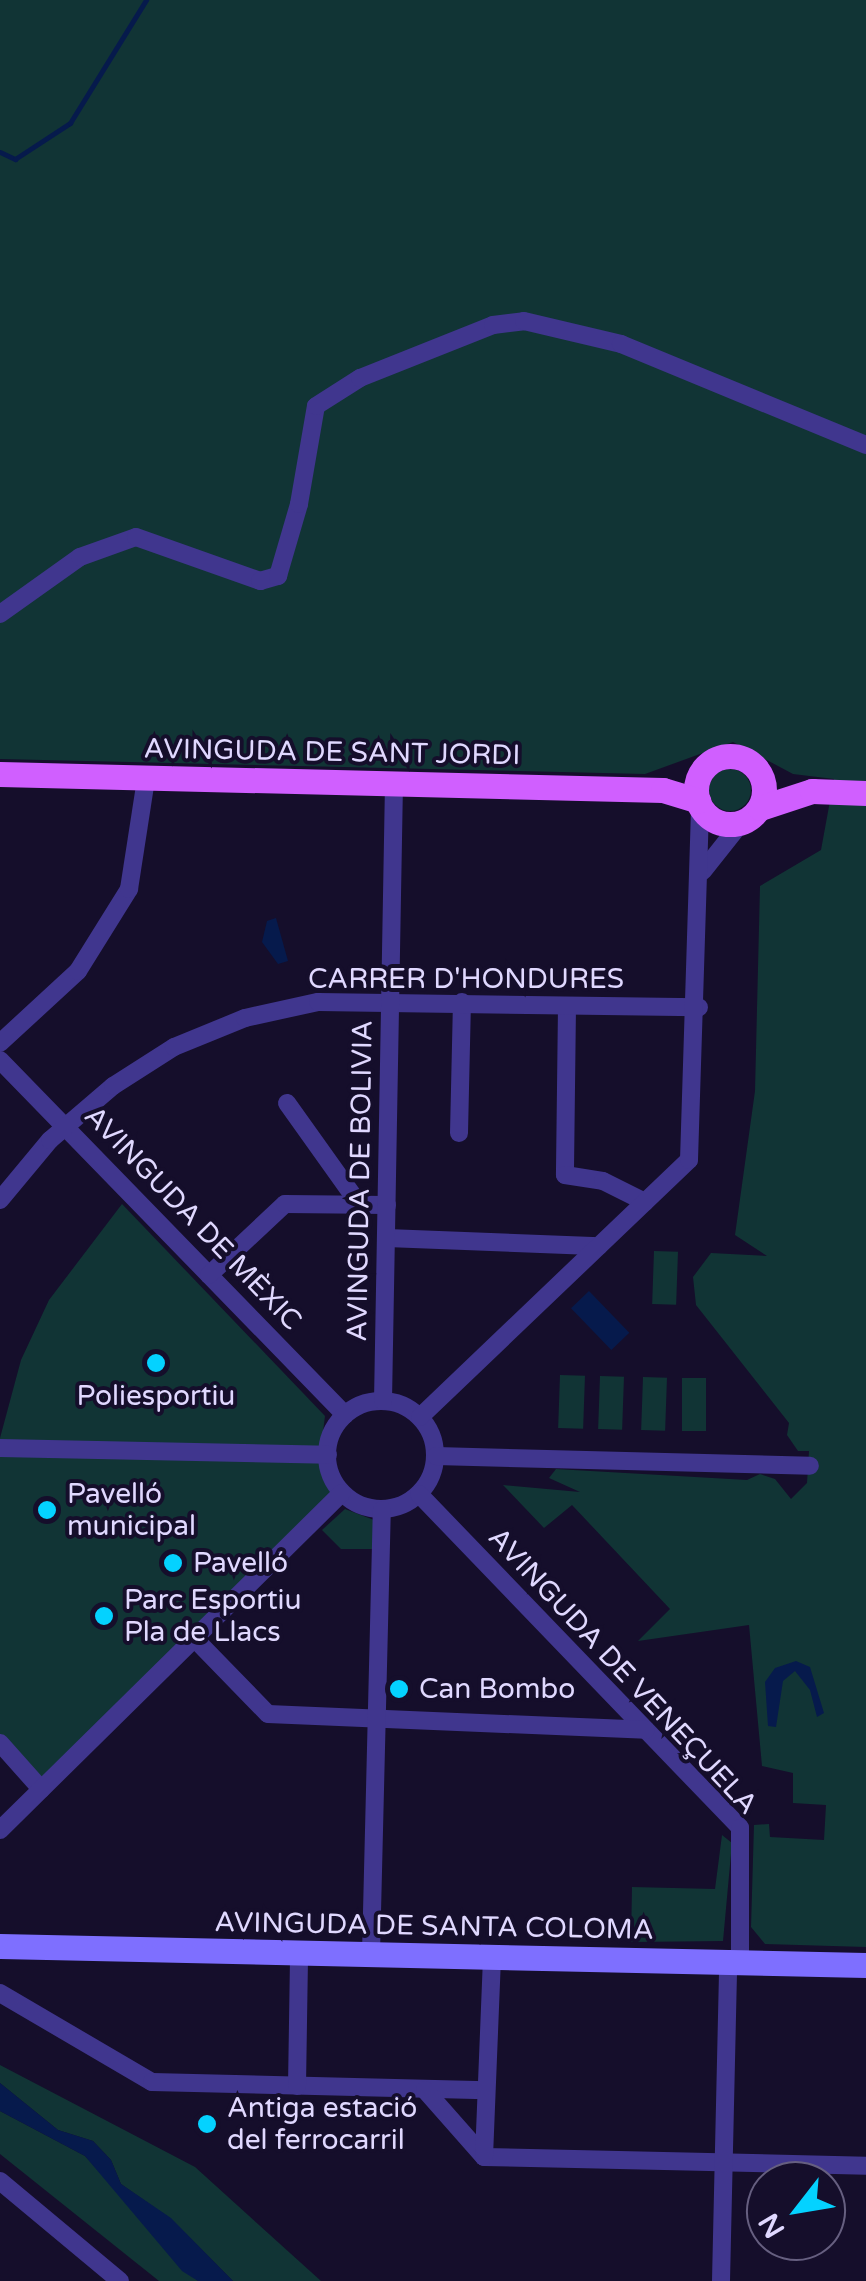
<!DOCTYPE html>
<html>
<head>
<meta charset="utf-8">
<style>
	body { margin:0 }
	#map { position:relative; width:866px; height:2281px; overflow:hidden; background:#150e2b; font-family:"Varela Round",sans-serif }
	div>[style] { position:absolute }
	.green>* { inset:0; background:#113435; transform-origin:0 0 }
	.round { border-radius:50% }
	.water>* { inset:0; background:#061a4c; transform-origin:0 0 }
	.stream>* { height:5px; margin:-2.5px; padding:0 2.5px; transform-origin:2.5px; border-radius:2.5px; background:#061a4c }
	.street>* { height:18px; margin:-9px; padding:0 9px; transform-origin:9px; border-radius:9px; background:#40368e }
	.street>.ring { margin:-9px; padding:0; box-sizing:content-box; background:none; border:18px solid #40368e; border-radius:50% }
	.secondary>* { height:25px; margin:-12.5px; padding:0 12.5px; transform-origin:12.5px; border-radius:12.5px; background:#7e6fff }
	.primary>* { height:25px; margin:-12.5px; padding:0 12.5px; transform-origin:12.5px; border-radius:12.5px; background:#d05fff }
	.primary>.ring { margin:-12.5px; padding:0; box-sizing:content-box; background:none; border:25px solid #d05fff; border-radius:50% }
	.dots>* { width:28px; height:28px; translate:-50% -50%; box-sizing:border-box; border:5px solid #150e2b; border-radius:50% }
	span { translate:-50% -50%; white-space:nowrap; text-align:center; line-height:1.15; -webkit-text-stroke:8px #150e2b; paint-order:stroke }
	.street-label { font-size:28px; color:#e0d8ff }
	.poi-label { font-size:28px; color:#e0d8ff }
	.left { translate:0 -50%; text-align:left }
	.north { position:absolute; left:746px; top:2161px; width:100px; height:100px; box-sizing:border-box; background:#150e2b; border:2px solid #665f80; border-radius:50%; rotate:239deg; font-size:28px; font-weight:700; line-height:40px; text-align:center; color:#e0d8ff }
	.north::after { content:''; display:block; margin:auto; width:35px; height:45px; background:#04d2ff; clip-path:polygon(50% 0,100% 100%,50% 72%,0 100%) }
</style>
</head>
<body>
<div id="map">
	<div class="green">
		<div style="clip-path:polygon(0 0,866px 0,866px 1947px,765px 1944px,751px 1927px,754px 1825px,769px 1824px,770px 1837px,824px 1840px,826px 1805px,793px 1803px,793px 1773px,762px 1766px,749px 1625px,638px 1641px,670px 1609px,572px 1505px,544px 1528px,503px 1485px,580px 1492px,549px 1478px,556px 1469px,747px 1480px,760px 1474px,775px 1479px,791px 1499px,807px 1483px,809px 1451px,798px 1451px,787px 1435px,789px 1423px,696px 1305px,693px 1277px,711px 1253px,767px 1256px,735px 1235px,755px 1091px,760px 886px,821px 850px,834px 779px,793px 774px,733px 742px,645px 774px,0 759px)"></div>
		<div class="round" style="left:709px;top:769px;width:42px;height:42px"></div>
		<div style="clip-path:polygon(122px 1204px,325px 1416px,321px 1448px,334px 1492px,41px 1781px,0 1741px,0 1438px,21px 1360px,49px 1300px)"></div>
		<div style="left:654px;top:1251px;width:24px;height:53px;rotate:2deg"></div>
		<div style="left:560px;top:1375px;width:25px;height:53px;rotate:2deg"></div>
		<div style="left:600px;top:1376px;width:24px;height:53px;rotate:2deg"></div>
		<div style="left:643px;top:1377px;width:24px;height:53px;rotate:2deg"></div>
		<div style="left:682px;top:1378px;width:24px;height:53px"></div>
		<div style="clip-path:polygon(345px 1509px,374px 1520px,374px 1549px,341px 1549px,322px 1530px)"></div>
		<div style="clip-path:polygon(722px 1835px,732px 1843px,723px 1941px,631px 1942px,632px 1887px,715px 1889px)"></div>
		<div style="clip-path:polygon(0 2065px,195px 2167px,321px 2281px,233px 2281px,171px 2219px,121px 2184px,111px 2160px,93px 2141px,58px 2130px,0 2083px)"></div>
		<div style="clip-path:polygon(0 2111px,85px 2156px,198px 2281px,159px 2281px,0 2154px)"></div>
	</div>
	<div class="water">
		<div style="clip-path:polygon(276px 918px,288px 961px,278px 964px,262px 942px,267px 921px)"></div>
		<div style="left:589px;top:1291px;width:58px;height:25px;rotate:46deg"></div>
		<div style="clip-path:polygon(796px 1661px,810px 1667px,824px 1713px,817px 1717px,810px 1690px,795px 1671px,783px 1681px,776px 1727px,768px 1726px,765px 1682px,775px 1668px)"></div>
		<div style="clip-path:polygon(0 2083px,58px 2130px,93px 2141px,111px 2160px,121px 2184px,171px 2218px,233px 2281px,198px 2281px,182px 2271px,85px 2156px,0 2111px)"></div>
	</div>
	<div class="stream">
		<div style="left:0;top:152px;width:17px;rotate:25deg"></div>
		<div style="left:15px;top:159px;width:66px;rotate:-33.2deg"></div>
		<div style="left:70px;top:123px;width:145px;rotate:-58.3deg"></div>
	</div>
	<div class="street">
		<div style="left:0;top:614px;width:98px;rotate:-35.5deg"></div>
		<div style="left:80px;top:557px;width:59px;rotate:-19.7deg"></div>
		<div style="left:136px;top:537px;width:132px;rotate:19.5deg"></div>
		<div style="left:260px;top:581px;width:19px;rotate:-16deg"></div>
		<div style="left:278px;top:576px;width:75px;rotate:-73.7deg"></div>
		<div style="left:299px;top:504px;width:99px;rotate:-80.2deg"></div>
		<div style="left:316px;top:406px;width:52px;rotate:-32.5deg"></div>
		<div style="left:360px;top:378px;width:143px;rotate:-21.7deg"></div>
		<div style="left:493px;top:325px;width:31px;rotate:-7deg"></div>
		<div style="left:524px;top:321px;width:100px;rotate:13.3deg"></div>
		<div style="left:621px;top:344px;width:265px;rotate:22.4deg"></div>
		<div style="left:703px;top:871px;width:61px;rotate:-51.6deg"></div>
		<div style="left:567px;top:1006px;width:169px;rotate:90.7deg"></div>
		<div style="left:565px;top:1175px;width:38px;rotate:9deg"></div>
		<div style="left:603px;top:1181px;width:47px;rotate:26.6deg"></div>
		<div style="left:0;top:1043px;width:106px;rotate:-42.7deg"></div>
		<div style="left:78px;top:971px;width:97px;rotate:-58.1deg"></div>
		<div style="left:129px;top:889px;width:111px;rotate:-81.2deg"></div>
		<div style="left:0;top:1060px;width:495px;rotate:45.8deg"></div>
		<div style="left:287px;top:1103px;width:124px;rotate:54.5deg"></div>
		<div style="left:459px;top:1133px;width:131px;rotate:-88.7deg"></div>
		<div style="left:0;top:1200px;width:78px;rotate:-50.2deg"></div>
		<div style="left:50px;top:1140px;width:83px;rotate:-40.6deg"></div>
		<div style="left:113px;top:1086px;width:72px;rotate:-32.6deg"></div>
		<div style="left:174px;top:1047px;width:77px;rotate:-22.2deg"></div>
		<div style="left:245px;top:1018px;width:75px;rotate:-12.4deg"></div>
		<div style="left:318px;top:1002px;width:381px;rotate:0.8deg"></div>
		<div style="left:387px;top:1238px;width:212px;rotate:2.2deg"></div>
		<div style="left:209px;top:1275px;width:104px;rotate:-43.1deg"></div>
		<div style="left:285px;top:1204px;width:102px;rotate:0.6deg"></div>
		<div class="ring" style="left:327px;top:1401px;width:90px;height:90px"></div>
		<div style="left:383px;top:1401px;width:619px;rotate:-88.98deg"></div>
		<div style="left:420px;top:1417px;width:372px;rotate:-43.7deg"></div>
		<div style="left:689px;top:1160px;width:354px;rotate:-88.2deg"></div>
		<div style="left:0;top:1448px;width:328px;rotate:1.2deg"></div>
		<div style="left:436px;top:1456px;width:374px;rotate:1.5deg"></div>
		<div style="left:419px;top:1494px;width:463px;rotate:46.1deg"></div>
		<div style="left:740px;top:1828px;width:135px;rotate:90deg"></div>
		<div style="left:194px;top:1638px;width:106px;rotate:45.8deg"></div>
		<div style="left:268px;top:1714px;width:378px;rotate:2.4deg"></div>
		<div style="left:0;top:1743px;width:62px;rotate:48.3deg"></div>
		<div style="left:0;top:1830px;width:480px;rotate:-44.6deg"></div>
		<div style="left:371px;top:1953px;width:443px;rotate:-88.6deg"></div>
		<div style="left:0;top:1993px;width:176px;rotate:30.4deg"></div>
		<div style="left:152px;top:2082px;width:334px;rotate:1.4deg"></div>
		<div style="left:297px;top:2086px;width:133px;rotate:-89.1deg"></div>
		<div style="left:425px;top:2090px;width:89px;rotate:48.6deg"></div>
		<div style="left:484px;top:2157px;width:382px;rotate:1.3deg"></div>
		<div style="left:484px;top:2157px;width:201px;rotate:-87.7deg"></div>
		<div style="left:0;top:2181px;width:156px;rotate:39.8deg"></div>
		<div style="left:721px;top:2281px;width:318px;rotate:-88.7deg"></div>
	</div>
	<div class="secondary">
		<div style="left:0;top:1946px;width:866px;rotate:1.26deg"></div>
	</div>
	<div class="primary">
		<div class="ring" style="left:696px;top:756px;width:43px;height:43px"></div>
		<div style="left:0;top:774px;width:663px;rotate:1.38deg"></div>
		<div style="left:663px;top:790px;width:37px;rotate:17deg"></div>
		<div style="left:760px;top:808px;width:55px;rotate:-18.1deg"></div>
		<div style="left:812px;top:791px;width:54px;rotate:2.1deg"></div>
	</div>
	<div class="dots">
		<div style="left:156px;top:1363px;background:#04d2ff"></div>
		<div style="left:47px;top:1510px;background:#04d2ff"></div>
		<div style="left:173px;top:1563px;background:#04d2ff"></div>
		<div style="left:104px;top:1616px;background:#04d2ff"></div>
		<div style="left:399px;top:1689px;background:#04d2ff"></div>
		<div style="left:207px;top:2124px;background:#04d2ff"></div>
	</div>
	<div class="street-label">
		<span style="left:332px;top:752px;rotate:1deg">AVINGUDA DE SANT JORDI</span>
		<span style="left:466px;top:979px">CARRER D'HONDURES</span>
		<span style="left:360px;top:1181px;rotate:-89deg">AVINGUDA DE BOLIVIA</span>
		<span style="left:193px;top:1218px;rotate:46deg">AVINGUDA DE MÈXIC</span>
		<span style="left:623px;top:1671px;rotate:47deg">AVINGUDA DE VENEÇUELA</span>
		<span style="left:434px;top:1926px;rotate:1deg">AVINGUDA DE SANTA COLOMA</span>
	</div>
	<div class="poi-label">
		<span style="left:156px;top:1396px">Poliesportiu</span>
		<span class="left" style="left:67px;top:1510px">Pavelló<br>municipal</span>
		<span class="left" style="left:193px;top:1563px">Pavelló</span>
		<span class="left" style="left:124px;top:1616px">Parc Esportiu<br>Pla de Llacs</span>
		<span class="left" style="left:419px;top:1689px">Can Bombo</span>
		<span class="left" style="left:227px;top:2124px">Antiga estació<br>del ferrocarril</span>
	</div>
	<div class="north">N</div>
</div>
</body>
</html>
